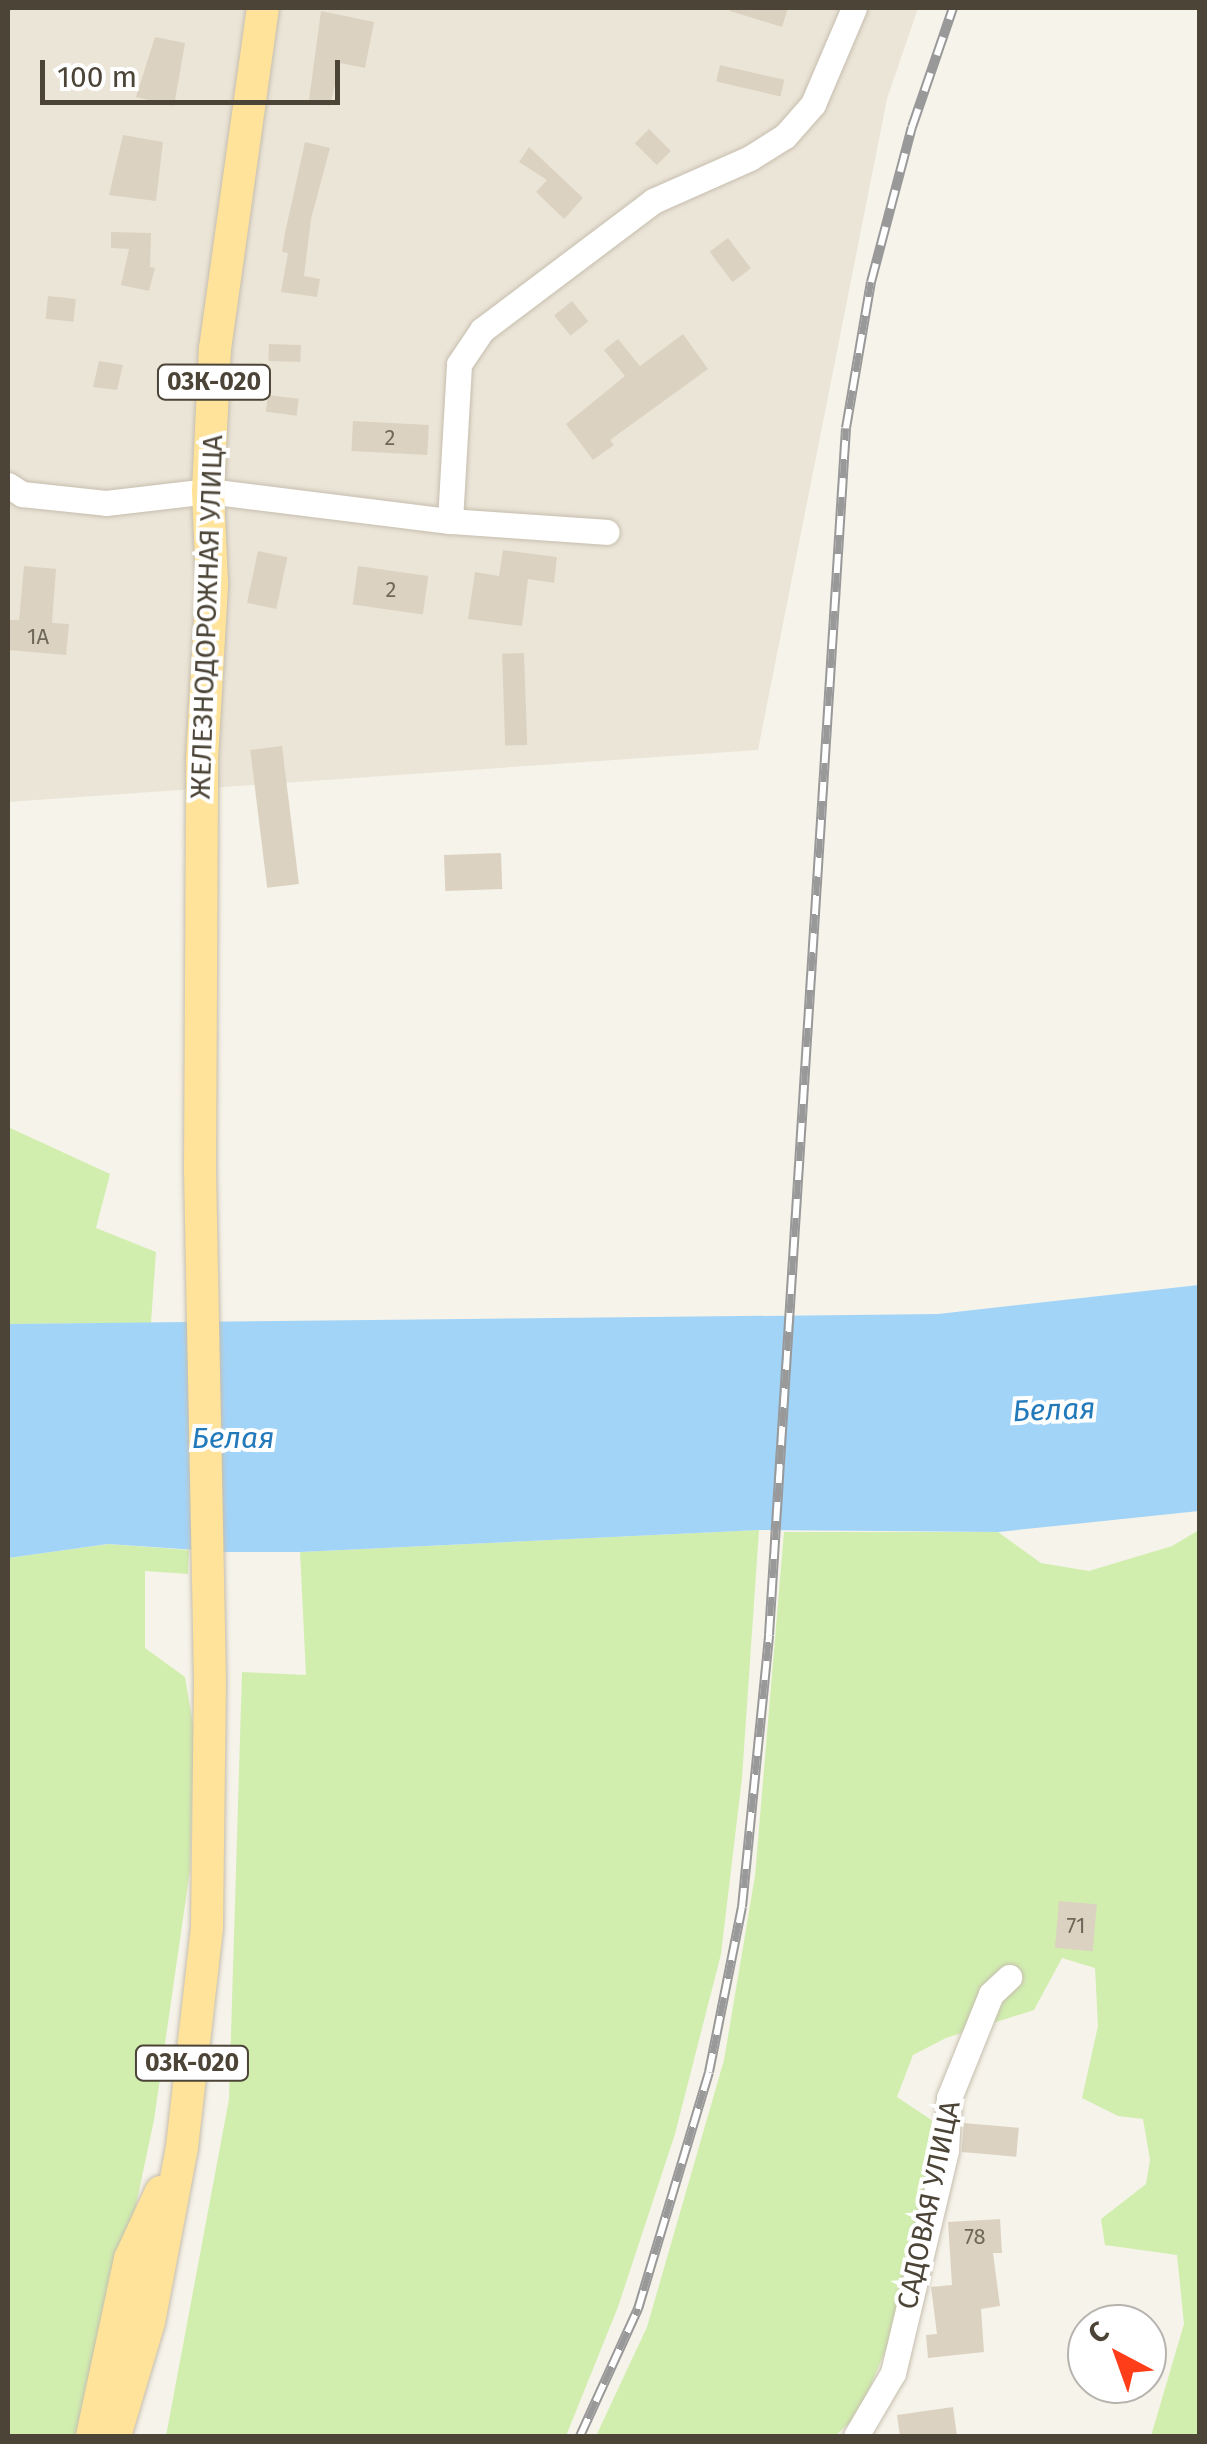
<!DOCTYPE html>
<html>
<head>
<meta charset="utf-8">
<style>
	body { margin:0 }
	#map { position:relative; width:1207px; height:2444px; overflow:hidden; background:#f6f3ea; font-family:"Fira Sans",sans-serif }
	div>[style] { position:absolute }
	.residential>* { inset:0; background:#ebe5d8 }
	.green>* { inset:0; background:#d1eeaf }
	.water>* { inset:0; background:#a2d4f8 }
	.building>* { inset:0; background:#dcd2c1; transform-origin:0 0 }
	.roads { filter:drop-shadow(0 0 2px #c6beae) drop-shadow(0 0 2px #c6beae) }
	.minor>* { height:25px; margin:-12.5px; padding:0 12.5px; transform-origin:12.5px; border-radius:12.5px; background:#fff }
	.major>* { height:32px; margin:-16px; padding:0 16px; transform-origin:16px; border-radius:16px; background:#ffe39a }
	.rail>* { height:10px; margin-top:-5px; transform-origin:0; background:repeating-linear-gradient(90deg,#fff 0 19px,#999 0 38px); box-sizing:border-box; border-block:2px solid #999 }
	span { translate:-50% -50%; white-space:nowrap; text-align:center; line-height:1.15; -webkit-text-stroke:8px #fff; paint-order:stroke }
	.number-label { font-size:22px; color:#6f685a }
	.number-label span { -webkit-text-stroke-width:0 }
	.shield-label span { padding:2px 8px; background:#fff; border:2px solid; border-radius:8px; -webkit-text-stroke-width:0 }
	.shield-label { font-size:25px; color:#4b4437; font-weight:700 }
	.street-label { font-size:28px; color:#4b4437 }
	.water-label { font-size:30px; color:#237abb; font-style:italic }
	.frame { position:absolute; inset:0; border:10px solid #4b4437; pointer-events:none }
	.north { position:absolute; left:1067px; top:2304px; width:100px; height:100px; box-sizing:border-box; background:#fff; border:2px solid #b7b4af; border-radius:50%; rotate:319deg; font-size:28px; font-weight:700; line-height:40px; text-align:center; color:#4b4437 }
	.north::after { content:''; display:block; margin:auto; width:35px; height:45px; background:#ff3d18; clip-path:polygon(50% 0,100% 100%,50% 72%,0 100%) }
	.scale { position:absolute; left:40px; top:60px; width:300px; height:45px; box-sizing:border-box; border:5px solid #4b4437; border-top:0; padding-left:12px; font-size:30px; line-height:35px; white-space:nowrap; color:#4b4437; -webkit-text-stroke:8px #fff; paint-order:stroke }
</style>
</head>
<body>
<div id="map">
	<div class="residential">
		<div style="clip-path:polygon(8px 8px,918px 8px,887px 99px,758px 750px,8px 802px)"></div>
	</div>
	<div class="green">
		<div style="clip-path:polygon(8px 1127px,110px 1174px,96px 1228px,156px 1252px,151px 1323px,8px 1324px)"></div>
		<div style="clip-path:polygon(759px 1530px,742px 1778px,721px 1954px,675px 2134px,618px 2307px,566px 2436px,166px 2436px,229px 2099px,242px 1672px,306px 1675px,300px 1552px)"></div>
		<div style="clip-path:polygon(1199px 1530px,1199px 2436px,1151px 2436px,1184px 2324px,1177px 2255px,1105px 2245px,1101px 2219px,1146px 2184px,1150px 2160px,1143px 2119px,1118px 2116px,1082px 2098px,1098px 2026px,1095px 1968px,1062px 1958px,1034px 2010px,946px 2038px,913px 2055px,897px 2097px,936px 2123px,934px 2164px,900px 2315px,859px 2414px,835px 2436px,596px 2436px,647px 2327px,724px 2060px,755px 1876px,784px 1532px,998px 1532px,1041px 1563px,1089px 1571px,1172px 1546px)"></div>
		<div style="clip-path:polygon(108px 1544px,189px 1550px,188px 1574px,145px 1571px,145px 1648px,185px 1677px,194px 1731px,190px 1870px,154px 2120px,87px 2436px,8px 2436px,8px 1558px)"></div>
	</div>
	<div class="water">
		<div style="clip-path:polygon(1199px 1285px,1199px 1511px,998px 1532px,759px 1530px,300px 1552px,226px 1552px,108px 1544px,8px 1558px,8px 1324px,938px 1314px)"></div>
	</div>
	<div class="building">
		<div style="clip-path:polygon(731px 8px,788px 8px,782px 27px,730px 11px)"></div>
		<div style="clip-path:polygon(321px 11px,374px 22px,365px 68px,340px 63px,330px 106px,309px 100px)"></div>
		<div style="clip-path:polygon(155px 37px,185px 43px,174px 106px,136px 97px)"></div>
		<div style="left:720px;top:65px;width:66px;height:17px;rotate:13deg"></div>
		<div style="left:649px;top:129px;width:31px;height:20px;rotate:45deg"></div>
		<div style="clip-path:polygon(123px 135px,163px 142px,156px 201px,109px 195px)"></div>
		<div style="clip-path:polygon(305px 142px,330px 148px,311px 219px,304px 276px,320px 279px,317px 297px,281px 292px,288px 253px,282px 252px,285px 233px)"></div>
		<div style="clip-path:polygon(529px 147px,583px 198px,564px 219px,536px 192px,547px 180px,519px 162px)"></div>
		<div style="clip-path:polygon(111px 232px,151px 233px,150px 267px,155px 268px,149px 291px,121px 285px,129px 249px,111px 248px)"></div>
		<div style="left:728px;top:238px;width:38px;height:23px;rotate:53deg"></div>
		<div style="left:48px;top:296px;width:28px;height:23px;rotate:6deg"></div>
		<div style="left:572px;top:301px;width:26px;height:23px;rotate:51deg"></div>
		<div style="clip-path:polygon(683px 334px,708px 369px,610px 440px,614px 445px,593px 460px,566px 424px,625px 376px,604px 350px,618px 339px,640px 366px)"></div>
		<div style="left:269px;top:344px;width:32px;height:17px;rotate:2deg"></div>
		<div style="clip-path:polygon(99px 361px,123px 365px,117px 390px,93px 387px)"></div>
		<div style="left:268px;top:395px;width:31px;height:17px;rotate:7deg"></div>
		<div style="left:353px;top:421px;width:76px;height:30px;rotate:3deg"></div>
		<div style="clip-path:polygon(503px 550px,557px 557px,554px 583px,528px 579px,522px 626px,468px 619px,475px 572px,499px 576px)"></div>
		<div style="left:258px;top:551px;width:30px;height:53px;rotate:12deg"></div>
		<div style="clip-path:polygon(24px 566px,56px 569px,52px 623px,69px 624px,66px 655px,8px 650px,8px 620px,19px 620px)"></div>
		<div style="left:358px;top:566px;width:71px;height:39px;rotate:8deg"></div>
		<div style="left:524px;top:653px;width:92px;height:22px;rotate:88deg"></div>
		<div style="left:282px;top:746px;width:139px;height:32px;rotate:83deg"></div>
		<div style="left:501px;top:853px;width:36px;height:57px;rotate:88deg"></div>
		<div style="left:1059px;top:1901px;width:38px;height:47px;rotate:5deg"></div>
		<div style="left:964px;top:2123px;width:55px;height:29px;rotate:5deg"></div>
		<div style="clip-path:polygon(1000px 2219px,1002px 2253px,993px 2253px,1000px 2306px,981px 2309px,984px 2352px,928px 2358px,926px 2335px,937px 2334px,931px 2287px,952px 2285px,948px 2222px)"></div>
		<div style="clip-path:polygon(953px 2407px,957px 2436px,900px 2436px,897px 2415px)"></div>
	</div>
	<div class="roads">
		<div class="minor">
			<div style="left:8px;top:485px;width:17px;rotate:33deg"></div>
			<div style="left:22px;top:494px;width:84px;rotate:6.1deg"></div>
			<div style="left:106px;top:503px;width:103px;rotate:-6.7deg"></div>
			<div style="left:208px;top:491px;width:244px;rotate:7.1deg"></div>
			<div style="left:450px;top:521px;width:157px;rotate:4deg"></div>
			<div style="left:450px;top:521px;width:157px;rotate:-86.7deg"></div>
			<div style="left:459px;top:364px;width:41px;rotate:-55.9deg"></div>
			<div style="left:482px;top:330px;width:214px;rotate:-37deg"></div>
			<div style="left:653px;top:201px;width:106px;rotate:-23.9deg"></div>
			<div style="left:750px;top:158px;width:41px;rotate:-32.2deg"></div>
			<div style="left:785px;top:136px;width:43px;rotate:-48.8deg"></div>
			<div style="left:813px;top:104px;width:104px;rotate:-66.9deg"></div>
			<div style="left:856px;top:2436px;width:73px;rotate:-59.6deg"></div>
			<div style="left:893px;top:2373px;width:229px;rotate:-76.6deg"></div>
			<div style="left:946px;top:2150px;width:52px;rotate:-86.7deg"></div>
			<div style="left:949px;top:2098px;width:112px;rotate:-68deg"></div>
			<div style="left:991px;top:1994px;width:25px;rotate:-43deg"></div>
		</div>
		<div class="major">
			<div style="left:92px;top:2436px;width:181px;rotate:-77.9deg"></div>
			<div style="left:130px;top:2259px;width:74px;rotate:-65.2deg"></div>
			<div style="left:115px;top:2436px;width:119px;rotate:-73.4deg"></div>
			<div style="left:149px;top:2322px;width:178px;rotate:-79.3deg"></div>
			<div style="left:182px;top:2147px;width:222px;rotate:-83.5deg"></div>
			<div style="left:207px;top:1926px;width:245px;rotate:-89.3deg"></div>
			<div style="left:210px;top:1681px;width:511px;rotate:-91.12deg"></div>
			<div style="left:200px;top:1170px;width:411px;rotate:-89.7deg"></div>
			<div style="left:202px;top:759px;width:176px;rotate:-86.7deg"></div>
			<div style="left:212px;top:583px;width:92px;rotate:-92.5deg"></div>
			<div style="left:208px;top:491px;width:142px;rotate:-87.2deg"></div>
			<div style="left:215px;top:349px;width:344px;rotate:-82deg"></div>
		</div>
	</div>
	<div class="rail">
		<div style="left:580px;top:2436px;width:140px;rotate:-65.5deg"></div>
		<div style="left:638px;top:2309px;width:247px;rotate:-73.3deg"></div>
		<div style="left:709px;top:2072px;width:168px;rotate:-78.7deg"></div>
		<div style="left:742px;top:1907px;width:273px;rotate:-84.3deg"></div>
		<div style="left:769px;top:1635px;width:1209px;rotate:-86.35deg"></div>
		<div style="left:846px;top:428px;width:148px;rotate:-80.3deg"></div>
		<div style="left:871px;top:282px;width:160px;rotate:-75.2deg"></div>
		<div style="left:912px;top:127px;width:126px;rotate:-71deg"></div>
	</div>
	<div class="number-label">
		<span style="left:390px;top:438px">2</span>
		<span style="left:391px;top:590px">2</span>
		<span style="left:38px;top:637px">1А</span>
		<span style="left:1076px;top:1926px">71</span>
		<span style="left:975px;top:2237px">78</span>
	</div>
	<div class="shield-label">
		<span style="left:214px;top:382px">03К-020</span>
		<span style="left:192px;top:2063px">03К-020</span>
	</div>
	<div class="street-label">
		<span style="left:207px;top:617px;rotate:-88deg">ЖЕЛЕЗНОДОРОЖНАЯ УЛИЦА</span>
		<span style="left:929px;top:2205px;rotate:-78deg">САДОВАЯ УЛИЦА</span>
	</div>
	<div class="water-label">
		<span style="left:1054px;top:1410px;rotate:-2deg">Белая</span>
		<span style="left:233px;top:1438px">Белая</span>
	</div>
	<div class="frame"></div>
	<div class="north">С</div>
	<div class="scale">100 m</div>
</div>
</body>
</html>
